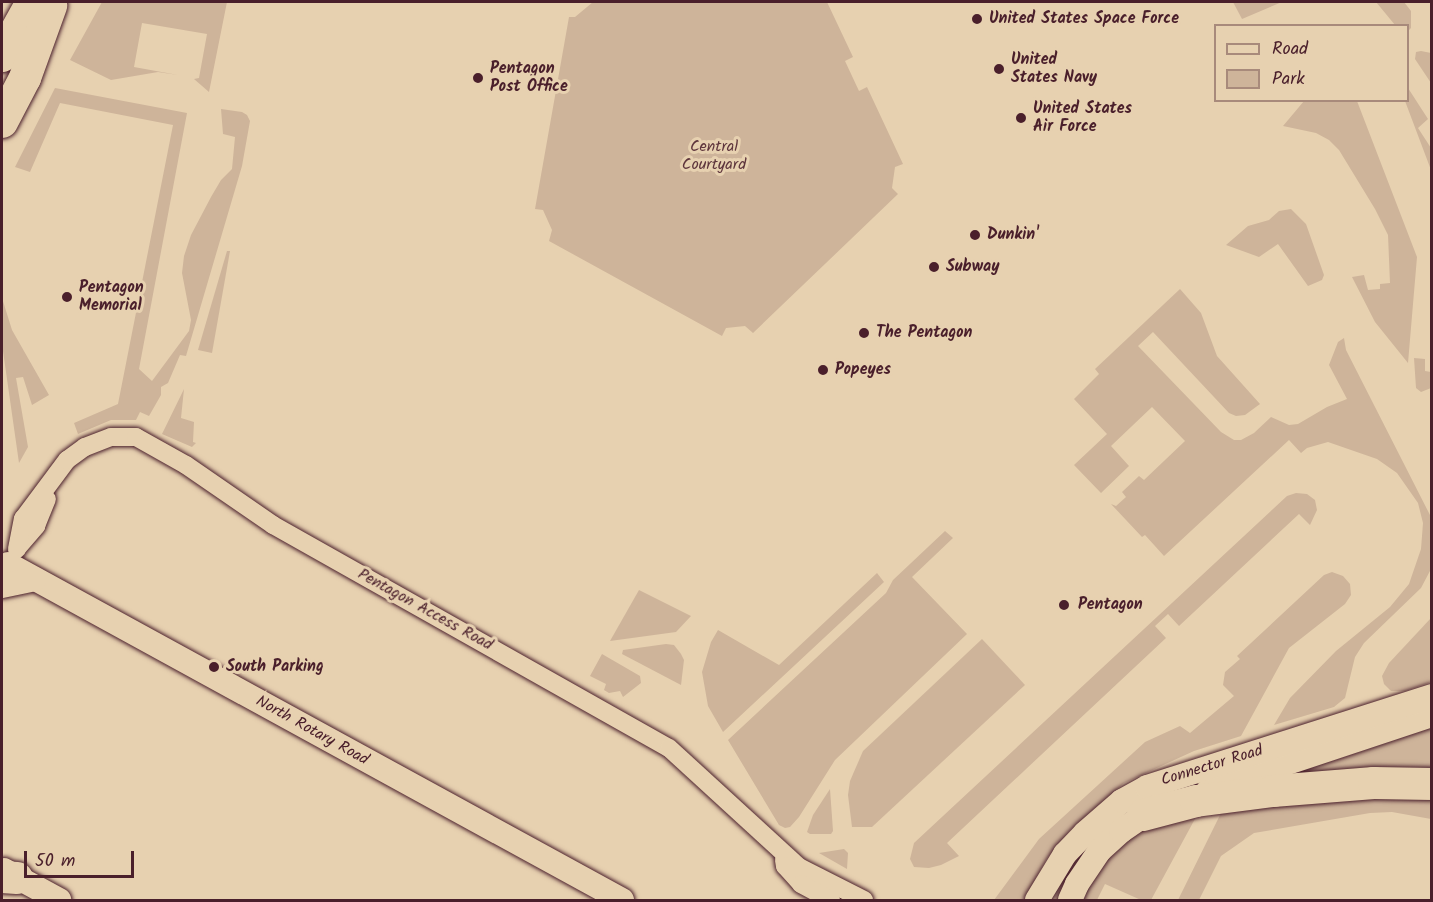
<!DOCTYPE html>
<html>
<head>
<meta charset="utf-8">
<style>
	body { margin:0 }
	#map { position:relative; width:1433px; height:902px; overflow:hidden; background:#e7d1b0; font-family:Kalam,sans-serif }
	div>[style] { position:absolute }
	.green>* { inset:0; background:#ceb49a }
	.roads { filter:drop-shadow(0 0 2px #4a1f2b) drop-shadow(0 0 2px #4a1f2b) }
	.street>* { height:18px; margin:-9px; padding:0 9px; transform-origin:9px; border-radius:9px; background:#e7d1b0 }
	.secondary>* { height:24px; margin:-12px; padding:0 12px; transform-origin:12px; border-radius:12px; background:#e7d1b0 }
	.highway>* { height:32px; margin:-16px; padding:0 16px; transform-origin:16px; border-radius:16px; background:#e7d1b0 }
	.dots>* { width:16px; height:16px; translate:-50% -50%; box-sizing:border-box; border:3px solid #e7d1b0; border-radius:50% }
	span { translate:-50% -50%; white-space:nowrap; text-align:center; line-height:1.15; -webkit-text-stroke:6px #e7d1b0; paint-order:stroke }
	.poi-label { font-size:16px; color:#4a1f2b; font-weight:700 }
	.left { translate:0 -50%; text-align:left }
	.park-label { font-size:16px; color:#5e353c }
	.street-label { font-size:16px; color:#4a1f2b }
	.frame { position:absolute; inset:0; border:3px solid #4a1f2b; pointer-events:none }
	.legend { position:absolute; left:1214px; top:24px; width:195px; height:78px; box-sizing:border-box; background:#e7d1b0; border:2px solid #a88a7b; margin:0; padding:8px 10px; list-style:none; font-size:18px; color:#4a1f2b }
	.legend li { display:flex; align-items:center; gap:12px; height:30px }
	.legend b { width:30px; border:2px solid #a88a7b }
	.scale { position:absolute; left:24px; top:851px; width:110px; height:27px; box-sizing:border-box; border:3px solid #4a1f2b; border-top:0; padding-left:8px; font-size:18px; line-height:21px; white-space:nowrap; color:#4a1f2b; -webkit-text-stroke:4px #e7d1b0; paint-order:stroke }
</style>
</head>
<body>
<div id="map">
	<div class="green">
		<div style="clip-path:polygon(102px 2px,227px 2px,209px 92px,194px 79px,199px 78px,207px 34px,142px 23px,134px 67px,178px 75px,158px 72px,111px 80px,70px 60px)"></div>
		<div style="clip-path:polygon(593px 2px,827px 2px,853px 57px,845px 61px,859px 91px,867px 87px,903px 164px,895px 167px,892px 188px,898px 194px,753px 333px,745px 326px,726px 328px,722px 336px,549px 241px,552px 230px,543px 210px,535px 209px,569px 17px,575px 17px)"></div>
		<div style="clip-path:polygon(1233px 2px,1282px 2px,1242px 19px)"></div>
		<div style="clip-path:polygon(1376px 2px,1404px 2px,1411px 11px,1411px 28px,1408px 31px,1408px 26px,1395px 25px)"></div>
		<div style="clip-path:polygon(1421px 51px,1431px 53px,1431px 83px,1415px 59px,1416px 52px)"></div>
		<div style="clip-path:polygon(55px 88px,187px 113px,139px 369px,152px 381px,189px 331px,191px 320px,182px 273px,184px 256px,191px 235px,211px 197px,221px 180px,232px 169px,235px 137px,223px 134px,221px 109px,242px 112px,247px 115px,250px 121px,242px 166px,186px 356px,180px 355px,168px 383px,161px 387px,161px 395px,149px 416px,140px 412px,136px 420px,111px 420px,78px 434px,74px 423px,118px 404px,173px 125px,60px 103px,30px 172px,15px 167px)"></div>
		<div style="clip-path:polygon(1408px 88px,1428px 119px,1418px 128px,1431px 148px,1431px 170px,1405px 101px,1408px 100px)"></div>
		<div style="clip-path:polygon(1304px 101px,1357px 101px,1417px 257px,1408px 363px,1375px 322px,1352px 277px,1364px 275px,1368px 290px,1380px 289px,1380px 284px,1390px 283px,1388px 235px,1375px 209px,1339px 150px,1329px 140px,1316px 133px,1283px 126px)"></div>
		<div style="clip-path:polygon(1291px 209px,1306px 224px,1324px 275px,1322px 280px,1308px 286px,1278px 244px,1259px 257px,1226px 245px,1248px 226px,1269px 220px,1279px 211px)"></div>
		<div style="clip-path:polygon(227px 251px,230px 251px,212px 353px,198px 350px)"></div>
		<div style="clip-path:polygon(1180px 289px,1201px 313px,1217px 356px,1260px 404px,1245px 415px,1236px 416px,1229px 413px,1153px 332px,1138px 346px,1221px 432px,1234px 440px,1241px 440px,1254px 433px,1271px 417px,1289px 425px,1298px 424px,1327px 407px,1347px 399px,1329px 365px,1338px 342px,1344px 338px,1346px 350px,1431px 517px,1431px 569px,1421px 588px,1364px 643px,1355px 657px,1345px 698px,1334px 707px,1274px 725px,1290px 698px,1336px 651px,1390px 607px,1409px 584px,1421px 549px,1423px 523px,1418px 503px,1397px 473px,1377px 459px,1328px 442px,1307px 448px,1301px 453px,1289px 440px,1164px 556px,1145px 535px,1142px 537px,1111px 504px,1116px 506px,1126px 497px,1122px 492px,1139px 476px,1144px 480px,1185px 441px,1152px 407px,1111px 446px,1129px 466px,1101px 493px,1074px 465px,1107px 434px,1074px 399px,1099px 374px,1095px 369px)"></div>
		<div style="clip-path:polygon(2px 298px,12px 330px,49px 395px,32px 405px,23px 377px,16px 378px,28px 447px,19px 463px,2px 344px)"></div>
		<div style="clip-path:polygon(1414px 358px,1425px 359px,1425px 371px,1431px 372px,1431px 388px,1421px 392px,1416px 388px)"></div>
		<div style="clip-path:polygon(184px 389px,181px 418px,194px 422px,193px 442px,196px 443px,192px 447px,162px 434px)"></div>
		<div style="clip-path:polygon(1296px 493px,1307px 494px,1315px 500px,1317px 510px,1310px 525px,1299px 514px,1179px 626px,1168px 614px,1155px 626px,1166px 638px,947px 843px,959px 856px,941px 865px,929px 868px,914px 867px,910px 859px,914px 843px,1287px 496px)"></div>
		<div style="clip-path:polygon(945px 531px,953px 538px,912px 577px,967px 634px,835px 760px,799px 817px,790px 827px,785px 828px,779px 825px,728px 740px,886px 593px,893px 580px)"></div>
		<div style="clip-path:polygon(1332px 572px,1343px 576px,1350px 584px,1351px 595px,1345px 604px,1289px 648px,1241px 736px,1194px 751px,1124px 783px,1072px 828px,1047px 858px,1024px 900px,994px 900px,1039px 839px,1145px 742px,1180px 726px,1190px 733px,1234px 696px,1223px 685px,1225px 672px,1240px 659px,1237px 656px,1324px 575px)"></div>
		<div style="clip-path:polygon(877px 573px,884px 582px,723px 732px,708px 706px,702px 672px,711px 642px,718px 630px,779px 665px)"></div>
		<div style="clip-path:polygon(639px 590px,691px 616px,676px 632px,610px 641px)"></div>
		<div style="clip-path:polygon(1431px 618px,1431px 682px,1405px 691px,1391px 691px,1384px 684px,1382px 676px,1389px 663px)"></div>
		<div style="clip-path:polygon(982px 639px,1025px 685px,872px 827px,852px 827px,848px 795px,850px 781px,863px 751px)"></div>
		<div style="clip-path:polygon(666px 644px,674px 645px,681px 654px,684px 660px,681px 685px,622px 654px,623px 650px)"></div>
		<div style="clip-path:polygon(602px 654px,640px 676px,641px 683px,623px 697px,620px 691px,609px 693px,604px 690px,606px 684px,590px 676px)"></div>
		<div style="clip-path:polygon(1431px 724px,1431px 775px,1270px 783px)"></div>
		<div style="clip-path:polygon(830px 789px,833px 831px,831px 834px,810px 834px,807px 832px,813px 815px)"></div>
		<div style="clip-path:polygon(1431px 792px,1431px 819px,1392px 812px,1370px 813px,1254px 833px,1221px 856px,1199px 900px,1178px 900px,1222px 811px)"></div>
		<div style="clip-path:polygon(1196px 817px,1151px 900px,1141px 900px,1105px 884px,1097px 900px,1072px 900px,1099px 866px,1149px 823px)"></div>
		<div style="clip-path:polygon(844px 849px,848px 853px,847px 869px,819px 853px)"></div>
	</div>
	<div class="roads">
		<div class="street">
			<div style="left:18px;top:547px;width:28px;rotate:-49deg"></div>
			<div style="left:36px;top:526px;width:29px;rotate:-68deg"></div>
			<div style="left:17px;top:549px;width:31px;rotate:-79deg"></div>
			<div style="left:23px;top:519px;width:74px;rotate:-53.3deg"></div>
			<div style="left:67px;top:460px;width:22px;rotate:-36deg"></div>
			<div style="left:85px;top:447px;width:28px;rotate:-21deg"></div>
			<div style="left:111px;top:437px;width:25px"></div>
			<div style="left:136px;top:437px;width:57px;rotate:29.2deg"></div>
			<div style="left:186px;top:465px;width:106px;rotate:34.6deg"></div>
			<div style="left:273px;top:525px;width:454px;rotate:29.4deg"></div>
			<div style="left:669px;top:748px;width:176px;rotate:42.5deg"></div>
			<div style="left:799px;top:867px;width:73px;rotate:26.9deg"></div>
			<div style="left:784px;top:860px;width:6px;rotate:81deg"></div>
			<div style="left:785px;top:866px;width:24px;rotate:48deg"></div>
			<div style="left:801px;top:884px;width:34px;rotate:28deg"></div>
		</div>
		<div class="secondary">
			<div style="left:8px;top:564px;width:700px;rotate:28.69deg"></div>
			<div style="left:2px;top:586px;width:33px;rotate:-12deg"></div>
			<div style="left:1209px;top:789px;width:235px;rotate:-18.4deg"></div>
			<div style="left:4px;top:870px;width:63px;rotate:28.6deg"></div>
			<div style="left:1037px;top:900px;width:54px;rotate:-58.7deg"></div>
			<div style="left:1065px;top:854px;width:29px;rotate:-46deg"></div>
			<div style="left:1085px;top:833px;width:49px;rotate:-40.9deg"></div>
			<div style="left:1122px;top:801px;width:29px;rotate:-29deg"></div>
			<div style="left:1147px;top:787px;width:299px;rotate:-17.7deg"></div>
			<div style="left:1070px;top:900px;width:17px;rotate:-66deg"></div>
			<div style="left:1077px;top:884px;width:40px;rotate:-56deg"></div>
			<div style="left:1099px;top:851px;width:30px;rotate:-42deg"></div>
			<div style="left:1121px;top:831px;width:42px;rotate:-34.4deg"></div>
		</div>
		<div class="highway">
			<div style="left:2px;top:56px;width:62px;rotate:-60.9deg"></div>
			<div style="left:2px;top:122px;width:50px;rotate:-62.4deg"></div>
			<div style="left:25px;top:78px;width:77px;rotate:-70.1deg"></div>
			<div style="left:1143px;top:815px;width:55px;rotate:-14.8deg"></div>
			<div style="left:1196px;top:801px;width:78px;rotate:-7.4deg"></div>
			<div style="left:1273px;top:791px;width:101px;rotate:-4.5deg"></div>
			<div style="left:1374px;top:783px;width:58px;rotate:1deg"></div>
			<div style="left:2px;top:877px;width:15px;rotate:4deg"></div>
		</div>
	</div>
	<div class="dots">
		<div style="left:977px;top:19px;background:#4a1f2b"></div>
		<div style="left:999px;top:69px;background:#4a1f2b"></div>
		<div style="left:478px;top:78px;background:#4a1f2b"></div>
		<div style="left:1021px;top:118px;background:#4a1f2b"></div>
		<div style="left:975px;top:235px;background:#4a1f2b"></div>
		<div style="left:934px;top:267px;background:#4a1f2b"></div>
		<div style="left:67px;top:297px;background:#4a1f2b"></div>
		<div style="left:864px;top:333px;background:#4a1f2b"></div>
		<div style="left:823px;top:370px;background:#4a1f2b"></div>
		<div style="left:1064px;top:605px;background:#4a1f2b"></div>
		<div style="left:214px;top:667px;background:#4a1f2b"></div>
	</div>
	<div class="poi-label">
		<span class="left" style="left:989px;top:19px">United States Space Force</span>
		<span class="left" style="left:1011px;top:69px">United<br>States Navy</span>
		<span class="left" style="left:490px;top:78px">Pentagon<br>Post Office</span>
		<span class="left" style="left:1033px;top:118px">United States<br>Air Force</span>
		<span class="left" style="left:987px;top:235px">Dunkin'</span>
		<span class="left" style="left:946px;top:267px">Subway</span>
		<span class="left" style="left:79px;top:297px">Pentagon<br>Memorial</span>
		<span class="left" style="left:876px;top:333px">The Pentagon</span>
		<span class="left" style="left:835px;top:370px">Popeyes</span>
		<span class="left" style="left:1078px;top:605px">Pentagon</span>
		<span class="left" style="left:226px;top:667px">South Parking</span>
	</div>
	<div class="park-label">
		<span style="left:714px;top:156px">Central<br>Courtyard</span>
	</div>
	<div class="street-label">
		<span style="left:425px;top:610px;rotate:29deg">Pentagon Access Road</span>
		<span style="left:312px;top:731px;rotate:29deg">North Rotary Road</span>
		<span style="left:1212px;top:766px;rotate:-17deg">Connector Road</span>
	</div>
	<div class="frame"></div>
	<ul class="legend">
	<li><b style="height:8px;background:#e7d1b0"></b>Road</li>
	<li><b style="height:16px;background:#ceb49a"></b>Park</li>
	</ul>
	<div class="scale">50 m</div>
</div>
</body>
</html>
